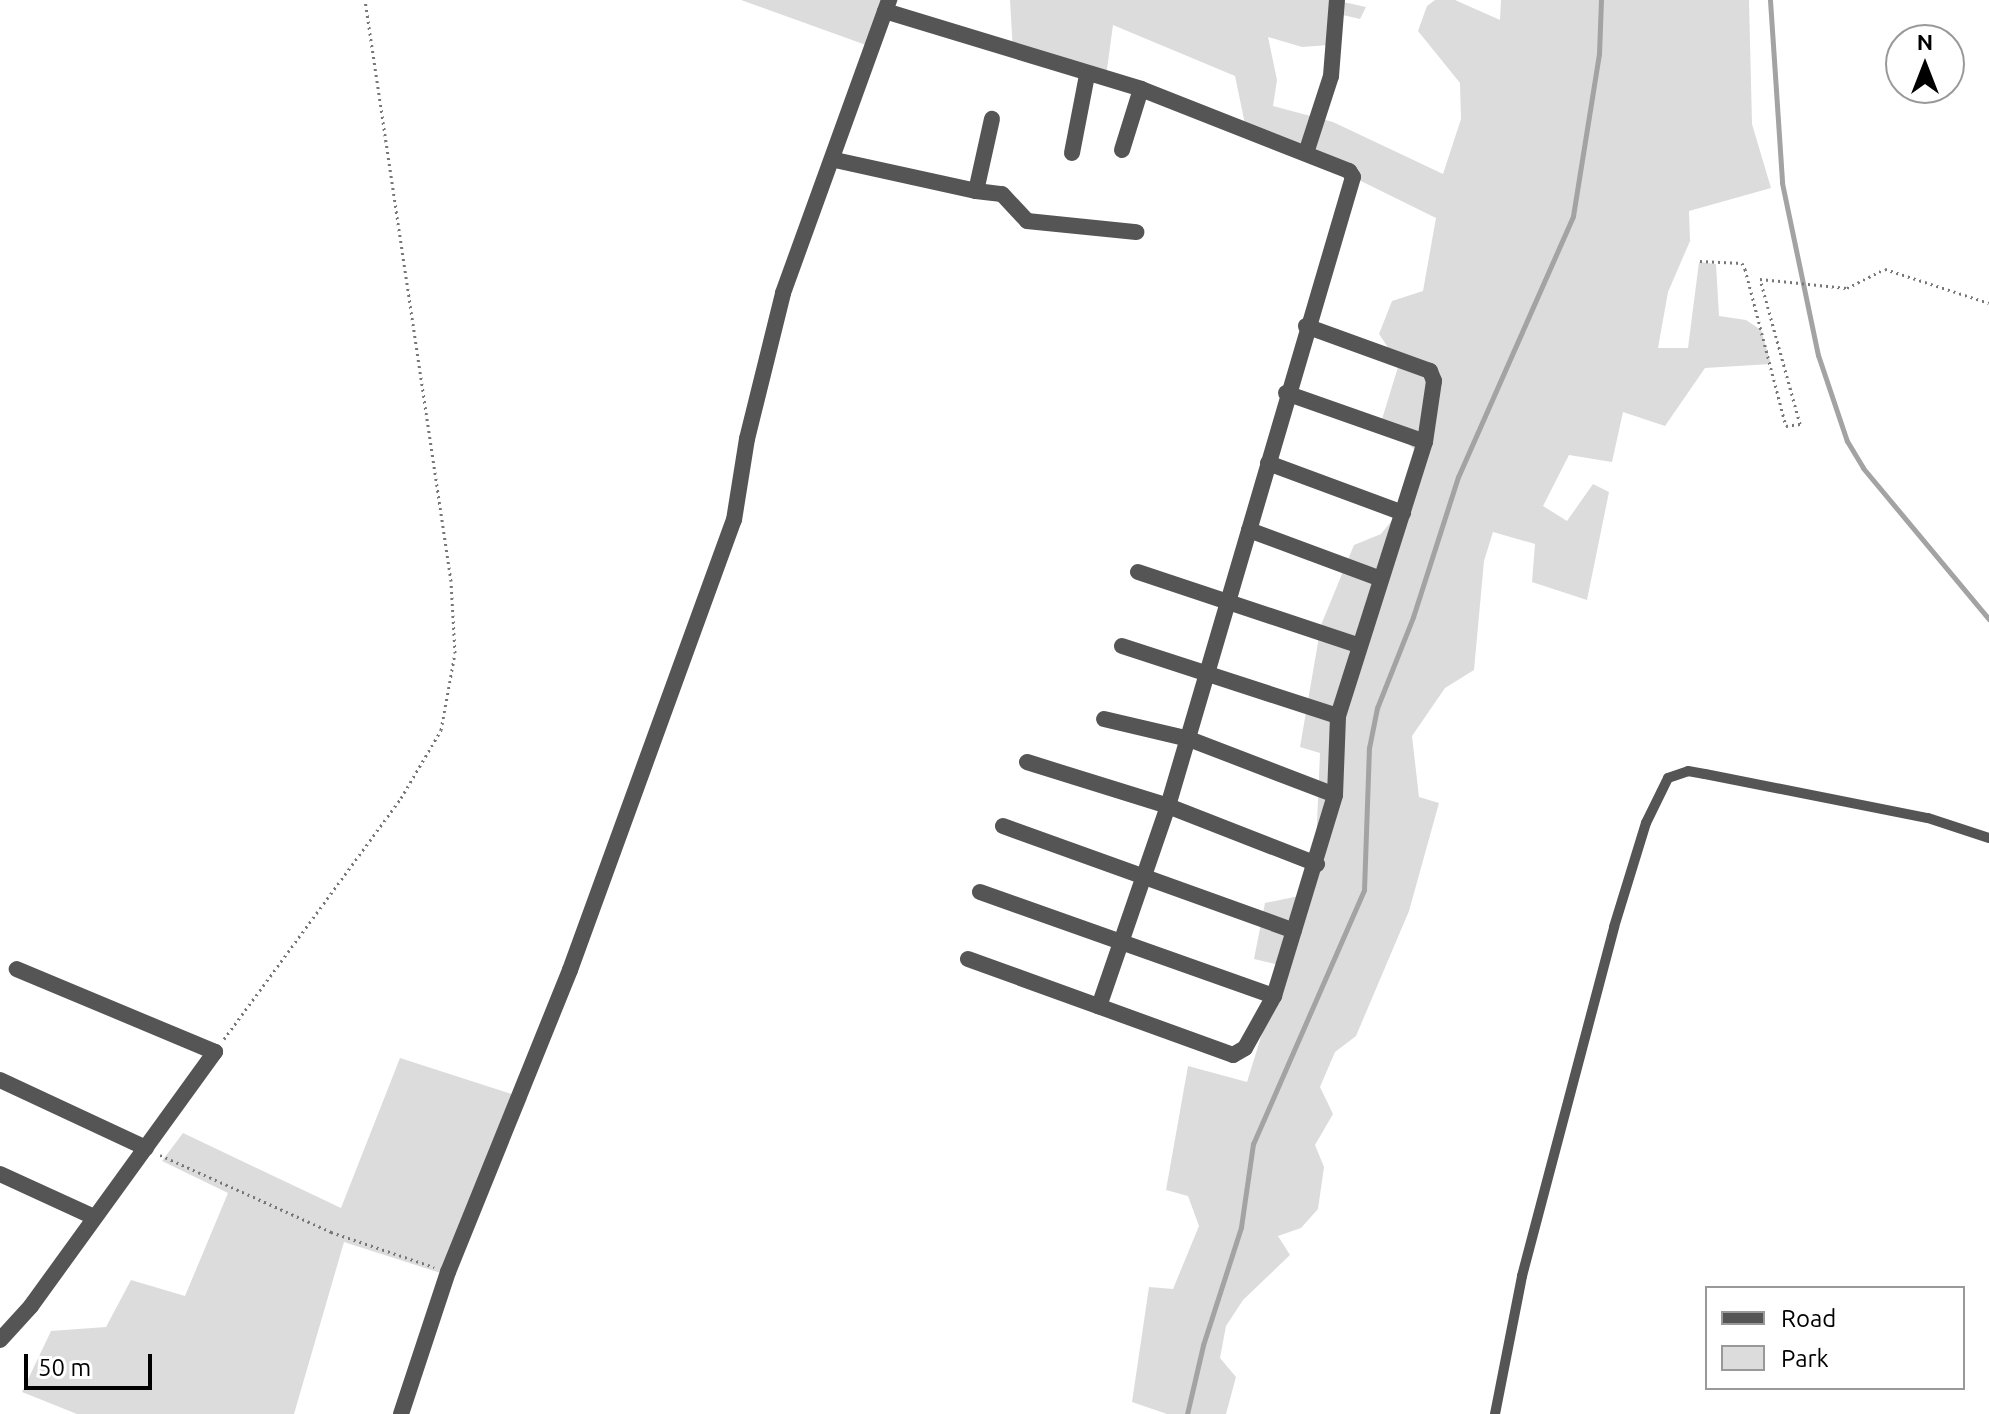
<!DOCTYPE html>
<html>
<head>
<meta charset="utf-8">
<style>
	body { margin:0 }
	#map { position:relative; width:1989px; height:1414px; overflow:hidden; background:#fff; font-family:Ubuntu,sans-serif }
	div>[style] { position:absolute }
	.green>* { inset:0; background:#dcdcdc }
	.stream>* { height:5px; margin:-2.5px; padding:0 2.5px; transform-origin:2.5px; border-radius:2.5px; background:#a3a3a3 }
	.path>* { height:3px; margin-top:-1.5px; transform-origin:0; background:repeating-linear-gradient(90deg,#777 0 2px,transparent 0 6px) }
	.service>* { height:10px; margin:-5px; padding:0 5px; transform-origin:5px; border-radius:5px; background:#555 }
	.minor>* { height:16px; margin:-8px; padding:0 8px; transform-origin:8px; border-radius:8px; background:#555 }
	span { translate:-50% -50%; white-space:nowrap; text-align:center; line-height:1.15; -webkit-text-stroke:7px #fff; paint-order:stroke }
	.legend { position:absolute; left:1705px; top:1286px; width:260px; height:104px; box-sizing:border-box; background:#fff; border:2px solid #999; margin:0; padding:10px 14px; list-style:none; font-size:24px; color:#000 }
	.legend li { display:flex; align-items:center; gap:16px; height:40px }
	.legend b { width:40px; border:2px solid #999 }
	.north { position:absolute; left:1885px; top:24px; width:80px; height:80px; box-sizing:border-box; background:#fff; border:2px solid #999; border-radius:50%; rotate:0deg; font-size:22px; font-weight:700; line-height:32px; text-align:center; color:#000 }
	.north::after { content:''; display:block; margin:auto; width:28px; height:36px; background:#000; clip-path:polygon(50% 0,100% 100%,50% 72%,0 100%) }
	.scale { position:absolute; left:24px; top:1354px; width:128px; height:36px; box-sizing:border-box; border:4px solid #000; border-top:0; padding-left:10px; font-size:24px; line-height:28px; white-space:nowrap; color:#000; -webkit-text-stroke:6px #fff; paint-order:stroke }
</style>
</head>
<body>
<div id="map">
	<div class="green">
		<div style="clip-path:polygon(741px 0,898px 0,877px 49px)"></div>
		<div style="clip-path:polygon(1010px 0,1334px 0,1366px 7px,1360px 19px,1334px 13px,1329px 45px,1302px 47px,1268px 37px,1277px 80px,1273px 106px,1333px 122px,1443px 174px,1461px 119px,1460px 83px,1418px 31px,1427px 6px,1435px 0,1455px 0,1500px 20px,1501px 0,1749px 0,1752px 124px,1771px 188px,1689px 211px,1690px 241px,1668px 292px,1658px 348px,1688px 348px,1699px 262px,1716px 264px,1719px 316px,1746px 320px,1761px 330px,1771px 364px,1705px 368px,1665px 426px,1623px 412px,1612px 462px,1569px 455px,1543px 506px,1567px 521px,1593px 484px,1609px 492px,1587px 600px,1532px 582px,1535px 544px,1493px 532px,1484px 561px,1474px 670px,1445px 688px,1412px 736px,1419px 797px,1439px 803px,1409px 911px,1356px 1036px,1335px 1052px,1320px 1087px,1333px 1114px,1315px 1145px,1324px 1167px,1318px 1209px,1301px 1228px,1278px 1236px,1290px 1255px,1243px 1300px,1226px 1326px,1220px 1358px,1236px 1377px,1226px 1414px,1167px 1414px,1132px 1402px,1149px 1287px,1173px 1289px,1199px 1226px,1188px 1196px,1166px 1190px,1188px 1066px,1247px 1082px,1283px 966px,1254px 959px,1265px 903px,1314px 893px,1320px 753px,1300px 747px,1321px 625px,1354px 545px,1381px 534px,1407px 502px,1415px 450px,1382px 419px,1399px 364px,1379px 334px,1392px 301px,1423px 291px,1436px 218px,1245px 124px,1235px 76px,1113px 25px,1105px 84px,1013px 52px)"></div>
		<div style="clip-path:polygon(400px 1058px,527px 1099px,450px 1276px,344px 1242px,294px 1414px,77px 1414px,22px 1392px,51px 1331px,106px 1327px,131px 1280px,185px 1296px,228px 1193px,162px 1161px,183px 1133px,341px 1208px)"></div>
	</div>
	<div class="stream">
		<div style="left:1770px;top:0;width:183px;rotate:86.2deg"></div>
		<div style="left:1782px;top:183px;width:176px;rotate:78.2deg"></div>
		<div style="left:1818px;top:355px;width:91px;rotate:71.4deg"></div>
		<div style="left:1847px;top:441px;width:31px;rotate:59deg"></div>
		<div style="left:1863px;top:468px;width:197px;rotate:50.2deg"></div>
		<div style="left:1187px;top:1414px;width:71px;rotate:-76.9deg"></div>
		<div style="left:1203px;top:1345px;width:124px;rotate:-72.1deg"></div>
		<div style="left:1241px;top:1227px;width:84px;rotate:-81.8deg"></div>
		<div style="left:1253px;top:1144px;width:277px;rotate:-66.4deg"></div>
		<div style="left:1364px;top:890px;width:142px;rotate:-88deg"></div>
		<div style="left:1369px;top:748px;width:41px;rotate:-78.7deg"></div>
		<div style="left:1377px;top:708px;width:98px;rotate:-68.4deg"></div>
		<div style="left:1413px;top:617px;width:147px;rotate:-72.2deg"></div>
		<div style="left:1458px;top:477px;width:285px;rotate:-66.2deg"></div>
		<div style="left:1573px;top:216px;width:164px;rotate:-80.9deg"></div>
		<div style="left:1599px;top:54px;width:54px;rotate:-87.9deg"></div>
	</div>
	<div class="path">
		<div style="left:1700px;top:261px;width:42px;rotate:2.7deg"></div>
		<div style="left:1742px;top:263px;width:7px;rotate:63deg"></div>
		<div style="left:1745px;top:269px;width:162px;rotate:75.4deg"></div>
		<div style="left:1786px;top:426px;width:14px;rotate:-8deg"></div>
		<div style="left:1800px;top:424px;width:150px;rotate:-105.4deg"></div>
		<div style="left:1760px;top:279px;width:87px;rotate:5.9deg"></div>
		<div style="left:1847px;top:288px;width:42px;rotate:-26.6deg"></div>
		<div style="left:1885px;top:269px;width:109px;rotate:18.1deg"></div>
		<div style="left:224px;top:1039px;width:299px;rotate:-53.7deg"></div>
		<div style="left:401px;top:798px;width:79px;rotate:-59.5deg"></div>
		<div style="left:441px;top:730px;width:78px;rotate:-79.7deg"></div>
		<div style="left:455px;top:653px;width:72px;rotate:-93.2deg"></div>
		<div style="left:451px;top:581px;width:587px;rotate:-98.42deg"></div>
		<div style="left:160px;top:1155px;width:188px;rotate:24.2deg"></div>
		<div style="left:331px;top:1232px;width:109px;rotate:18.8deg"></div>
	</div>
	<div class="service">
		<div style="left:1495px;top:1414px;width:141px;rotate:-78.9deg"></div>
		<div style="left:1522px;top:1276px;width:361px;rotate:-75.2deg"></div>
		<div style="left:1614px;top:927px;width:109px;rotate:-72.9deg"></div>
		<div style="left:1646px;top:823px;width:50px;rotate:-63.9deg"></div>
		<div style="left:1668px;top:778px;width:21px;rotate:-19deg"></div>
		<div style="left:1688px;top:771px;width:17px;rotate:10deg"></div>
		<div style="left:1705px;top:774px;width:227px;rotate:11.2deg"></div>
		<div style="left:1928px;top:818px;width:64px;rotate:18.2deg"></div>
	</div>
	<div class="minor">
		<div style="left:885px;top:11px;width:268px;rotate:16.9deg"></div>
		<div style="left:1141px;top:89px;width:224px;rotate:21.5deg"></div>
		<div style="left:1349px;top:171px;width:7px;rotate:56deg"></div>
		<div style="left:1353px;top:177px;width:656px;rotate:106.39deg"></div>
		<div style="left:1168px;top:806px;width:212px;rotate:109deg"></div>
		<div style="left:1122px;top:150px;width:64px;rotate:-72.7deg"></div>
		<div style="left:1072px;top:153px;width:79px;rotate:-79.1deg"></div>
		<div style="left:1306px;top:153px;width:81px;rotate:-72deg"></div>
		<div style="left:1331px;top:76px;width:76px;rotate:-85.5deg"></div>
		<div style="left:835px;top:160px;width:144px;rotate:12.4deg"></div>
		<div style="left:976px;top:191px;width:74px;rotate:-77.5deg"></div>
		<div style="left:976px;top:191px;width:26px;rotate:7deg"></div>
		<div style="left:1002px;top:194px;width:37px;rotate:47deg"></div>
		<div style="left:1027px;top:221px;width:110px;rotate:5.8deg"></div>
		<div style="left:1286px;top:393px;width:147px;rotate:19.4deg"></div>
		<div style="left:1268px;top:463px;width:144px;rotate:20.3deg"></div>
		<div style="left:1249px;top:530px;width:138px;rotate:20.4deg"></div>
		<div style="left:1138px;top:572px;width:232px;rotate:18.4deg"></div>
		<div style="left:1122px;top:646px;width:227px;rotate:18deg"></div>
		<div style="left:1104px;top:719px;width:87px;rotate:13.2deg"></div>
		<div style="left:1189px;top:739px;width:156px;rotate:21deg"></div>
		<div style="left:1027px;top:762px;width:148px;rotate:17.3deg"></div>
		<div style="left:1168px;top:806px;width:160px;rotate:21.3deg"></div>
		<div style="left:1003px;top:826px;width:309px;rotate:19.8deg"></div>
		<div style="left:980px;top:892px;width:312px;rotate:19.5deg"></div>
		<div style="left:968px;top:959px;width:282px;rotate:19.9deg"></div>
		<div style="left:1233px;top:1055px;width:14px;rotate:-30deg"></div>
		<div style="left:1245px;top:1048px;width:60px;rotate:-60.9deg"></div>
		<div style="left:1274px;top:996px;width:210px;rotate:-73.1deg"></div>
		<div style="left:1335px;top:795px;width:79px;rotate:-87.8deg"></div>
		<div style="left:1338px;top:716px;width:287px;rotate:-72.4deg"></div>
		<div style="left:1425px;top:442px;width:62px;rotate:-81.6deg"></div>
		<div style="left:1434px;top:381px;width:11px;rotate:-112deg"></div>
		<div style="left:1430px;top:371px;width:132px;rotate:-160.1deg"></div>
		<div style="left:0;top:1080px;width:161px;rotate:25deg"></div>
		<div style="left:0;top:1174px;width:103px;rotate:24.6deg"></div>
		<div style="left:0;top:1340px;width:46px;rotate:-47.6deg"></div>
		<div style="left:31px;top:1306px;width:314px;rotate:-54.1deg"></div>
		<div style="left:215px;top:1052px;width:215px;rotate:-157.3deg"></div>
		<div style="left:401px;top:1414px;width:150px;rotate:-71.7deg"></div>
		<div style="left:448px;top:1272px;width:326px;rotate:-68deg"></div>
		<div style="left:570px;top:970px;width:479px;rotate:-70deg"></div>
		<div style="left:734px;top:520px;width:82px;rotate:-80.9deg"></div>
		<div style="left:747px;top:439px;width:150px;rotate:-76.1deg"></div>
		<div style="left:783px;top:293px;width:312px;rotate:-70.1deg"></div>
	</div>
	<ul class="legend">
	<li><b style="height:10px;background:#555"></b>Road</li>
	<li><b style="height:22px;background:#dcdcdc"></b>Park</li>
	</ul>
	<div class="north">N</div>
	<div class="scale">50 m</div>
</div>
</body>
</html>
